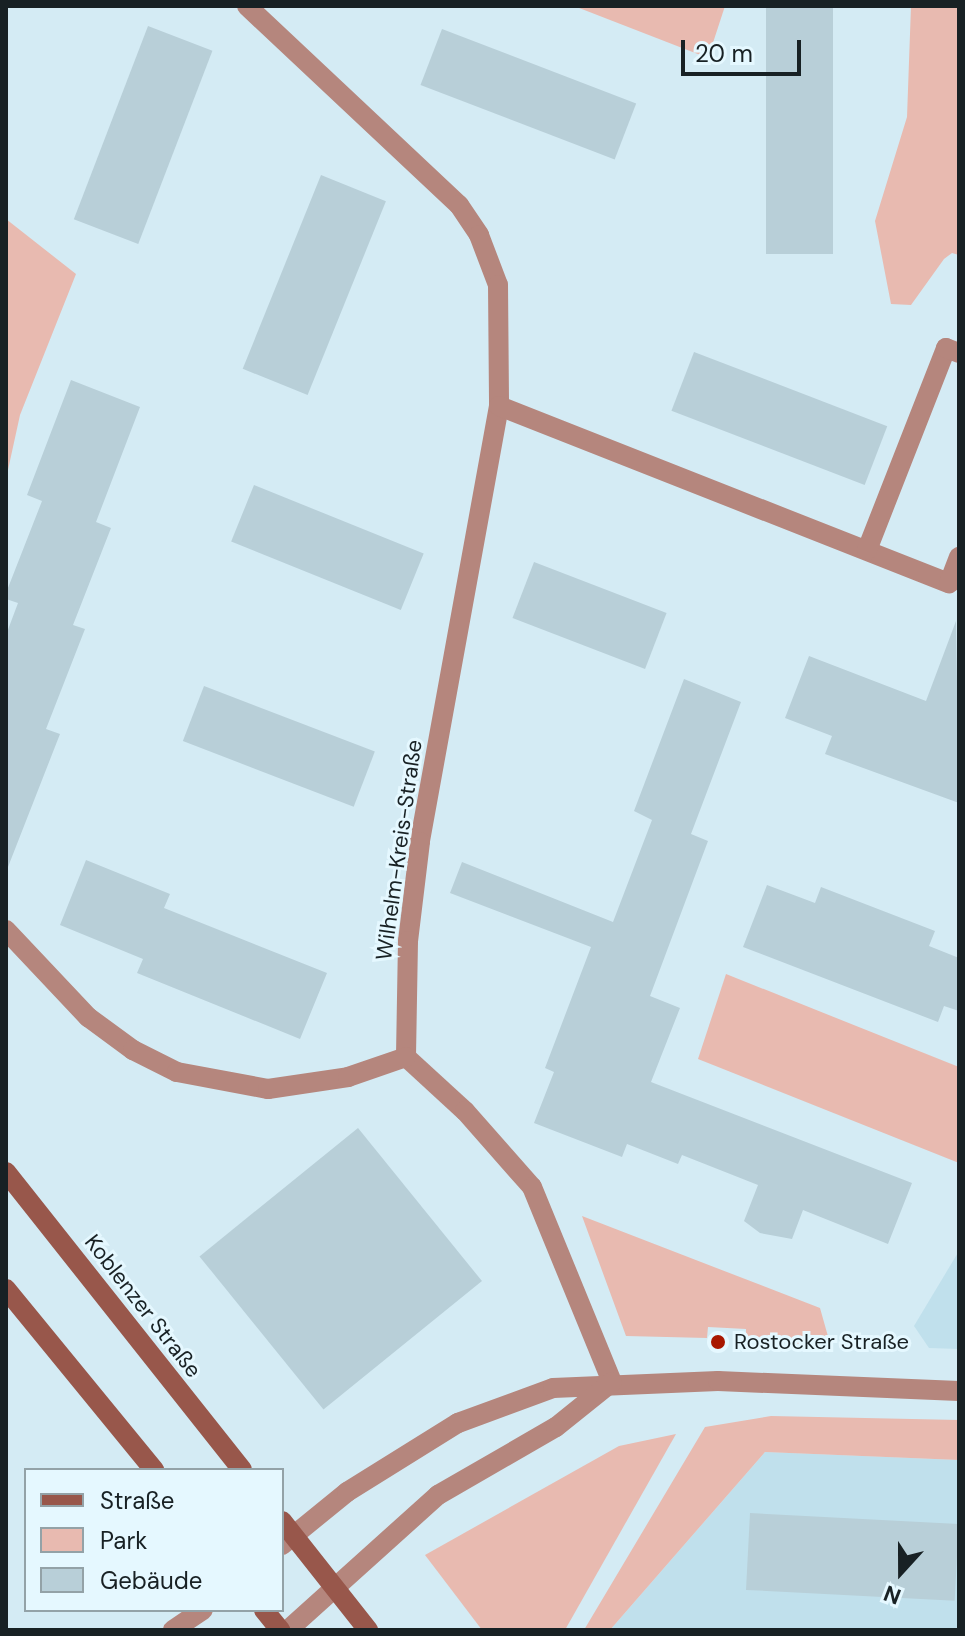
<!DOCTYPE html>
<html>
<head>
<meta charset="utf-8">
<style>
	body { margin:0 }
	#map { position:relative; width:965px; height:1636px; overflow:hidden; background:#d4ebf4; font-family:"DM Sans",sans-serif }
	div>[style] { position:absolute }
	.built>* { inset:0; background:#c0e0ec }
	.green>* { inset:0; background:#e8bab0 }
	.building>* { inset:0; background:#b8cfd8; transform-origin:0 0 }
	.street>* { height:20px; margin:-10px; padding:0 10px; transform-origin:10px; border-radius:10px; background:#b5867d }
	.secondary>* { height:20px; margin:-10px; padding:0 10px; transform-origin:10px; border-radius:10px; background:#98574b }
	.dots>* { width:22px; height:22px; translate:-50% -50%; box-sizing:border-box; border:4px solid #e5f8ff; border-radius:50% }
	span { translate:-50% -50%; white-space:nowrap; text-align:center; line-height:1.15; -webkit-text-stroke:6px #e5f8ff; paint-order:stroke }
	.street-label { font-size:22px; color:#182124 }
	.poi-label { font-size:22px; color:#182124 }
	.left { translate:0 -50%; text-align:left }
	.frame { position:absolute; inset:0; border:8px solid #182124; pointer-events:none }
	.legend { position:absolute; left:24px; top:1468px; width:260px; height:144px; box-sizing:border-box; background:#e5f8ff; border:2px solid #93a2a7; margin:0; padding:10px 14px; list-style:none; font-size:24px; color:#182124 }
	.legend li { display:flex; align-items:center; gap:16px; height:40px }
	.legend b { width:40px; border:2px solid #93a2a7 }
	.north { position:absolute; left:861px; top:1532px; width:80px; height:80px; -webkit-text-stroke:6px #e5f8ff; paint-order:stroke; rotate:201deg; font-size:22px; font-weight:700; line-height:32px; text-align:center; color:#182124 }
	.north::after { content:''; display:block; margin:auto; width:28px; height:36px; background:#182124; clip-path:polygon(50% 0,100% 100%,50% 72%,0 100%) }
	.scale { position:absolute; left:681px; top:40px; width:120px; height:36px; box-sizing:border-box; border:4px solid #182124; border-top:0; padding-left:10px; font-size:24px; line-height:28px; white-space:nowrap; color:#182124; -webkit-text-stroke:6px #e5f8ff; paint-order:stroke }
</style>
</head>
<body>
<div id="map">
	<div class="built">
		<div style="clip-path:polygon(959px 1251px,959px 1349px,929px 1348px,914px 1326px)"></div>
		<div style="clip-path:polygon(765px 1452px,959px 1460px,959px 1630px,610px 1630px)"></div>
	</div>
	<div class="green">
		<div style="clip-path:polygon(574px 6px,725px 6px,708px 58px)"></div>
		<div style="clip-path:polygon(911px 6px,959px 6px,959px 255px,952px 253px,944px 259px,911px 305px,891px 304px,875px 221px,907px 117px)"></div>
		<div style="clip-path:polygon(6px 219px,76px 274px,20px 415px,6px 479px)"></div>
		<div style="clip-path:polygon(726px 974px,959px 1067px,959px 1163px,698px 1059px)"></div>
		<div style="clip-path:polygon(582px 1216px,820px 1308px,831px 1347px,746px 1339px,746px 1329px,708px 1327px,707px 1338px,626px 1336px)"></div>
		<div style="clip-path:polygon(771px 1416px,959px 1420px,959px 1460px,765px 1452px,610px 1630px,584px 1630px,705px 1427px)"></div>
		<div style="clip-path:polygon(676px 1434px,565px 1630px,482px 1630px,425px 1555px,619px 1446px)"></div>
	</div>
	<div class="building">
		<div style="left:766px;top:6px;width:67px;height:248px"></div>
		<div style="left:148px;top:26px;width:69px;height:207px;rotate:21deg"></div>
		<div style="left:442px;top:29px;width:208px;height:60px;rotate:21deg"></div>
		<div style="left:321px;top:175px;width:70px;height:209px;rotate:22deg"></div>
		<div style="left:694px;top:352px;width:207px;height:63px;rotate:21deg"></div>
		<div style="clip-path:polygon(71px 380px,140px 407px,96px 522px,111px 528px,73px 625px,85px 629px,46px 729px,60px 734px,8px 867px,6px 635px,18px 603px,6px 599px,6px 593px,42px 501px,27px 495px)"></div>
		<div style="left:254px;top:485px;width:183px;height:61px;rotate:22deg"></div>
		<div style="left:534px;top:562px;width:142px;height:60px;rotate:21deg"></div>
		<div style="clip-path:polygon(956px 621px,959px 803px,825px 754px,832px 736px,785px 718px,809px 656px,926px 701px)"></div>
		<div style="clip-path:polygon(684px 679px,741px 702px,691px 834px,708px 841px,650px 996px,680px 1008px,651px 1082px,912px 1183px,888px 1244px,803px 1210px,792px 1239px,760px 1233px,744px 1221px,758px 1185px,682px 1155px,678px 1164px,627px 1144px,622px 1157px,534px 1123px,554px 1072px,545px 1068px,591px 947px,450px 893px,462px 862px,613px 922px,652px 820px,634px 811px)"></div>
		<div style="left:204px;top:686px;width:183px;height:59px;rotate:21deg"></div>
		<div style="clip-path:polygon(86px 860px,170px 894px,164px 908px,327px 973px,300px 1039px,137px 973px,143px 959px,60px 925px)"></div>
		<div style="clip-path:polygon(767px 885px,815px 903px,821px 887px,935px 931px,929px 946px,959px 958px,959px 1011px,944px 1006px,938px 1022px,743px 947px)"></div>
		<div style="left:358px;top:1128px;width:197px;height:204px;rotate:51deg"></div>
		<div style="left:750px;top:1513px;width:209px;height:77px;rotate:3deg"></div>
	</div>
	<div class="street">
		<div style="left:247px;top:6px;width:291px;rotate:43.2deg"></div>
		<div style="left:459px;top:205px;width:36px;rotate:56deg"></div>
		<div style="left:479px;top:235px;width:53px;rotate:69.2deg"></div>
		<div style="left:498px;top:285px;width:121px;rotate:89.5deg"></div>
		<div style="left:499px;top:406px;width:443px;rotate:100.3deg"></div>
		<div style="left:420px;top:842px;width:100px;rotate:96.9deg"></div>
		<div style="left:408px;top:941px;width:116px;rotate:91deg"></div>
		<div style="left:406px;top:1057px;width:80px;rotate:42.5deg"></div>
		<div style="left:465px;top:1111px;width:101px;rotate:48.6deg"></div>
		<div style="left:532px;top:1187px;width:211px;rotate:67.7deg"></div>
		<div style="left:499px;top:406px;width:484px;rotate:21.5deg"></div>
		<div style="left:949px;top:583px;width:28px;rotate:-69deg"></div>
		<div style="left:867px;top:550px;width:217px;rotate:-68.6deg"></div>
		<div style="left:946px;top:348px;width:14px;rotate:21deg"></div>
		<div style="left:6px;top:930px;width:120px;rotate:46.7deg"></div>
		<div style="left:88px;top:1017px;width:56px;rotate:36.3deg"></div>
		<div style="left:133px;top:1050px;width:49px;rotate:26.6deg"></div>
		<div style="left:177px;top:1072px;width:93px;rotate:10.6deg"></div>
		<div style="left:268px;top:1089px;width:81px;rotate:-8.5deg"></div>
		<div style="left:348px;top:1077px;width:61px;rotate:-19deg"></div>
		<div style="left:282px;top:1545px;width:84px;rotate:-39.2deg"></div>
		<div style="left:347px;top:1492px;width:131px;rotate:-31.9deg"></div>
		<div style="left:458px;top:1423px;width:101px;rotate:-20.2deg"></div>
		<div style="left:553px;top:1388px;width:165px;rotate:-2.4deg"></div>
		<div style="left:718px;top:1381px;width:241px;rotate:2.4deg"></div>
		<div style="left:173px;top:1630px;width:36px;rotate:-34deg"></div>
		<div style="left:288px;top:1630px;width:202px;rotate:-42deg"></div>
		<div style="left:438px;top:1495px;width:136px;rotate:-30deg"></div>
		<div style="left:556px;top:1427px;width:72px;rotate:-38.8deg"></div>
	</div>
	<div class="secondary">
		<div style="left:6px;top:1172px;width:380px;rotate:51.6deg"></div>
		<div style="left:6px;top:1289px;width:234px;rotate:50.7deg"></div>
		<div style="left:282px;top:1521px;width:139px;rotate:51.7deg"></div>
		<div style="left:264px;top:1610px;width:26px;rotate:51deg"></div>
	</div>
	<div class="dots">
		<div style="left:718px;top:1342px;background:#a81700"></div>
	</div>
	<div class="street-label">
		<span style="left:399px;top:850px;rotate:-82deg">Wilhelm-Kreis-Straße</span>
		<span style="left:143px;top:1306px;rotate:52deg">Koblenzer Straße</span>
	</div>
	<div class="poi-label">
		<span class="left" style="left:734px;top:1342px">Rostocker Straße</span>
	</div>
	<div class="frame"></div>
	<ul class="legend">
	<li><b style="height:10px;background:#98574b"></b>Straße</li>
	<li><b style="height:22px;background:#e8bab0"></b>Park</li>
	<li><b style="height:22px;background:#b8cfd8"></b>Gebäude</li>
	</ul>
	<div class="north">N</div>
	<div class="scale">20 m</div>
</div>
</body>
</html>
